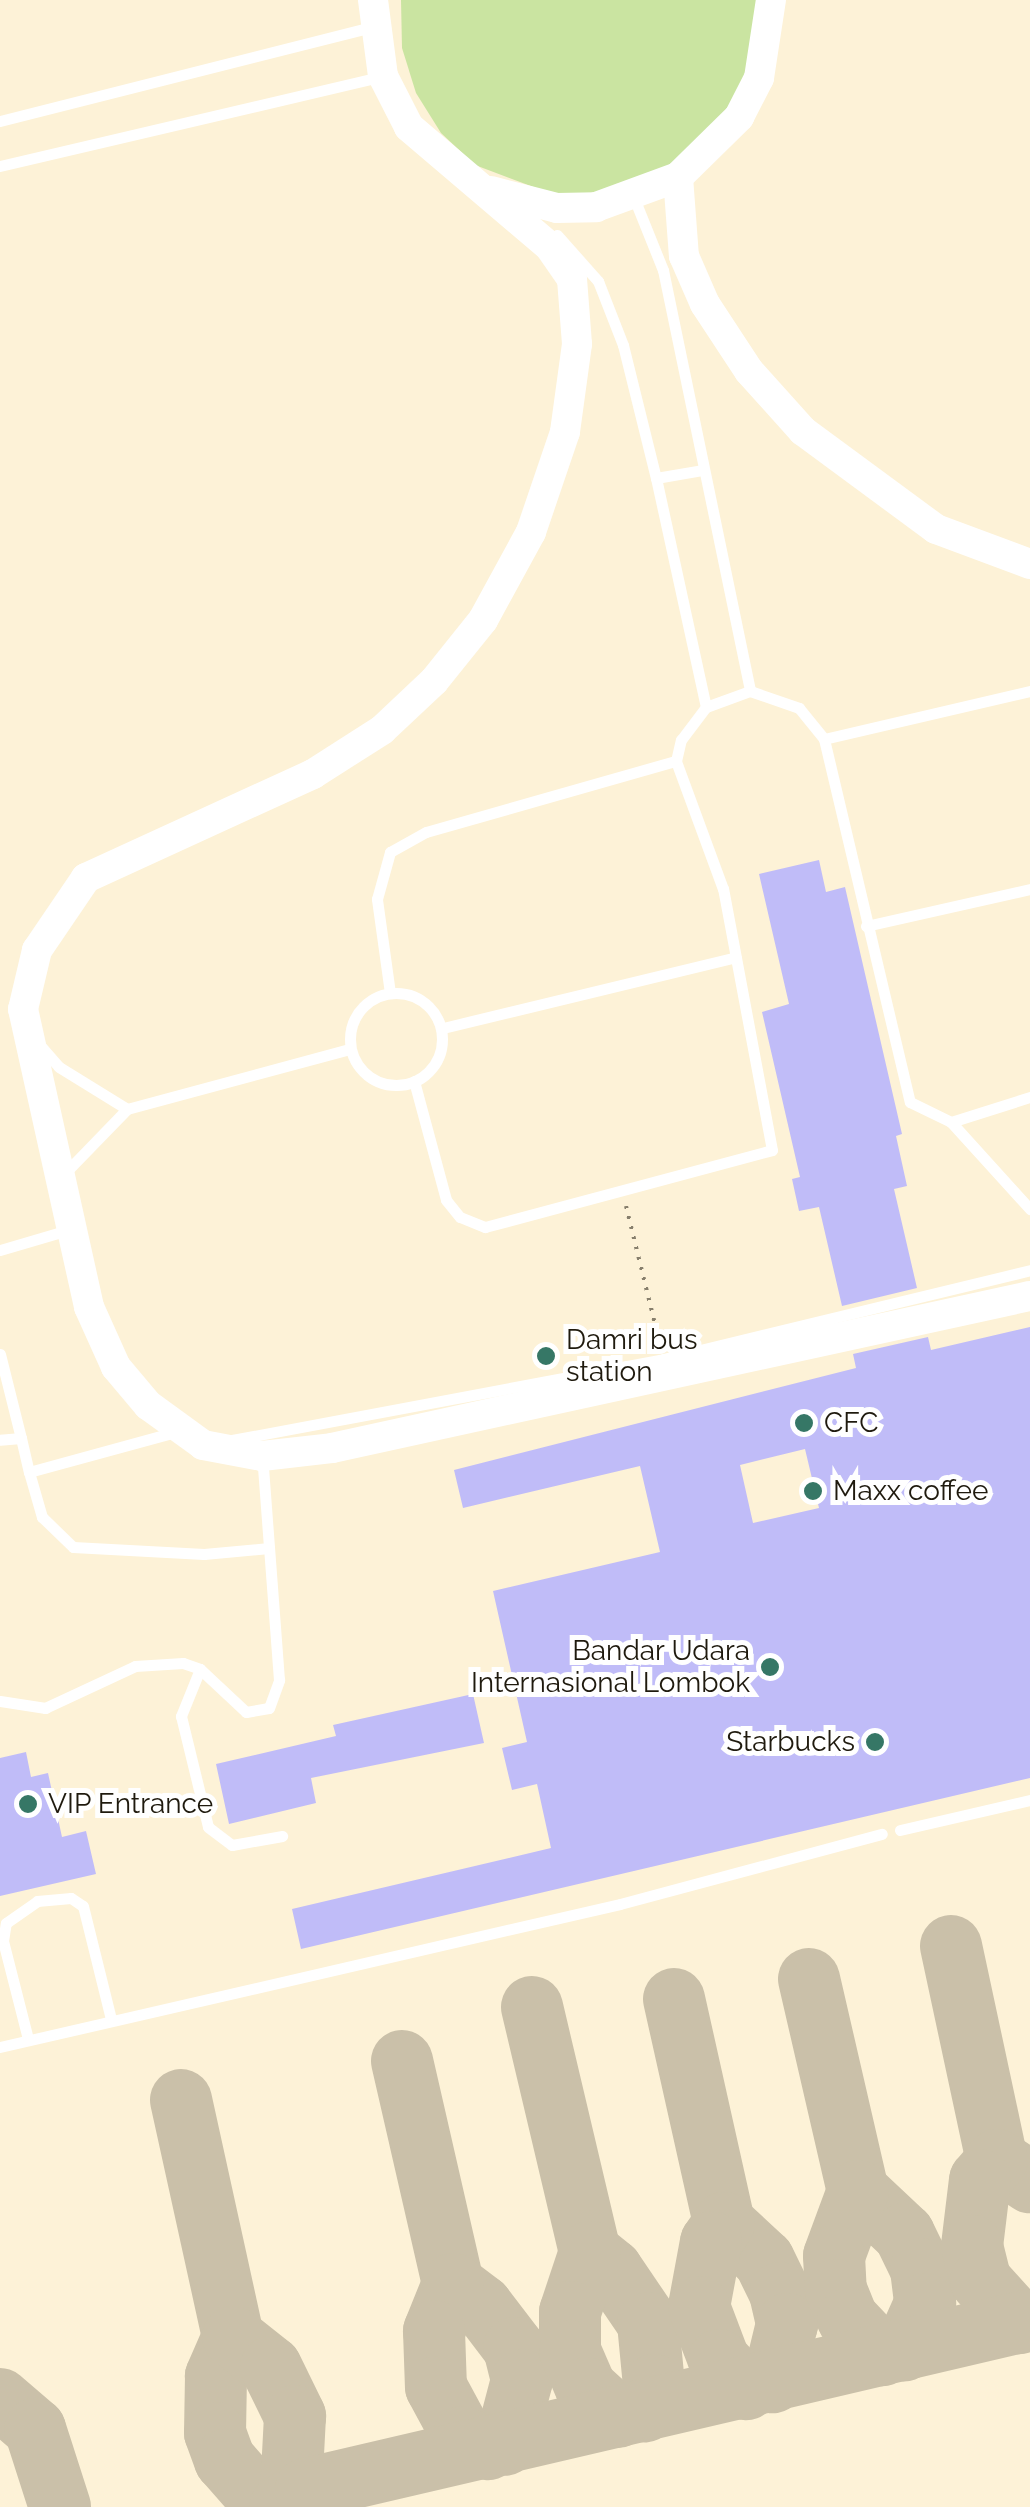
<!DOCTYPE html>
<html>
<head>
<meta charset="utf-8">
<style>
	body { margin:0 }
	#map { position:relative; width:1030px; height:2507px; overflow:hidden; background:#fdf2d7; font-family:Raleway,sans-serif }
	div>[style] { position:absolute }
	.green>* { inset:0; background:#cae4a1 }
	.taxiway>* { height:62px; margin:-31px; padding:0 31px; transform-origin:31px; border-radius:31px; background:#cac0a9 }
	.building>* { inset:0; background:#c0bcf8 }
	.path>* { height:4px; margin-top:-2px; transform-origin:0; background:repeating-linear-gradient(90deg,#877f6c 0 2.5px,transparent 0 10.5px) }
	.service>* { height:11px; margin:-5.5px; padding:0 5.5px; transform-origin:5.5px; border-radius:5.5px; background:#fff }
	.service>.ring { margin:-5.5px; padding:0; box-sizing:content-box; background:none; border:11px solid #fff; border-radius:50% }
	.tertiary>* { height:30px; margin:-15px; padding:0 15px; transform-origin:15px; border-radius:15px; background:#fff }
	.dots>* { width:28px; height:28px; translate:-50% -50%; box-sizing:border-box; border:5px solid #fff; border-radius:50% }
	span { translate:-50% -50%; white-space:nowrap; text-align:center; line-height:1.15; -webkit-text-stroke:10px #fff; paint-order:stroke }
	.poi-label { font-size:28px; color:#1f1a0e }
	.left { translate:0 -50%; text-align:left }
	.right { translate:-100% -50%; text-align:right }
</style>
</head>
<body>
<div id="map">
	<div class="green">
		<div style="clip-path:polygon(401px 0,758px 0,760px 34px,727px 122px,655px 182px,563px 198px,475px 165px,441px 133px,416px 93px,402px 48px)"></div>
	</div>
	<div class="taxiway">
		<div style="left:951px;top:1946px;width:219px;rotate:77.9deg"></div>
		<div style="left:997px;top:2160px;width:40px;rotate:34deg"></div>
		<div style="left:809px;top:1979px;width:218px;rotate:77deg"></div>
		<div style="left:858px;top:2191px;width:63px;rotate:43.1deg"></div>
		<div style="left:904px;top:2234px;width:39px;rotate:64deg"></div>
		<div style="left:921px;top:2269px;width:35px;rotate:83deg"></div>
		<div style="left:925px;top:2304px;width:51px;rotate:114.1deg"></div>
		<div style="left:674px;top:1999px;width:230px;rotate:77.4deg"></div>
		<div style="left:724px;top:2223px;width:54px;rotate:42.8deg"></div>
		<div style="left:764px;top:2260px;width:37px;rotate:64deg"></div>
		<div style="left:780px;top:2293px;width:32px;rotate:77deg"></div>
		<div style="left:787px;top:2324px;width:60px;rotate:103.6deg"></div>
		<div style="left:532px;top:2007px;width:252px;rotate:76.7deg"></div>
		<div style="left:590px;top:2252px;width:28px;rotate:39deg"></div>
		<div style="left:612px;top:2270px;width:64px;rotate:55.8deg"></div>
		<div style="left:648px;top:2323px;width:62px;rotate:84.5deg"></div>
		<div style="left:654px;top:2385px;width:28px;rotate:109deg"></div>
		<div style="left:402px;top:2061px;width:229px;rotate:77.1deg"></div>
		<div style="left:453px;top:2284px;width:36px;rotate:37deg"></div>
		<div style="left:482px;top:2306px;width:53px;rotate:52.7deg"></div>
		<div style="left:514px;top:2348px;width:33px;rotate:76deg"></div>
		<div style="left:522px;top:2380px;width:67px;rotate:104.7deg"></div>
		<div style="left:181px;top:2100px;width:243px;rotate:77.6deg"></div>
		<div style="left:233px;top:2337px;width:43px;rotate:113.6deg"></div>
		<div style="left:216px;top:2376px;width:57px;rotate:91deg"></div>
		<div style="left:215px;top:2433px;width:29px;rotate:70deg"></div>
		<div style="left:225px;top:2460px;width:53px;rotate:48.8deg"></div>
		<div style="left:997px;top:2160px;width:26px;rotate:130deg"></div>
		<div style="left:980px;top:2180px;width:66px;rotate:96.9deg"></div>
		<div style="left:972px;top:2246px;width:36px;rotate:76deg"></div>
		<div style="left:981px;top:2281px;width:57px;rotate:47.9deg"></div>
		<div style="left:858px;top:2191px;width:69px;rotate:110.3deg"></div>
		<div style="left:834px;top:2256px;width:34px;rotate:87deg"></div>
		<div style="left:836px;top:2290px;width:31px;rotate:68deg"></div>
		<div style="left:848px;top:2319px;width:50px;rotate:46.6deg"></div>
		<div style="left:724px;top:2223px;width:23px;rotate:124deg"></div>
		<div style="left:711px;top:2242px;width:66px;rotate:100.5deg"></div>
		<div style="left:699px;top:2307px;width:57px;rotate:69.3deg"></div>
		<div style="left:719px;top:2360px;width:40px;rotate:47deg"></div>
		<div style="left:590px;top:2252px;width:63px;rotate:108.4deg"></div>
		<div style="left:570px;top:2312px;width:39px;rotate:90deg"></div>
		<div style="left:570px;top:2351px;width:40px;rotate:66.6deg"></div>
		<div style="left:586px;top:2388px;width:43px;rotate:42.2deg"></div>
		<div style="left:453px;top:2284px;width:51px;rotate:112deg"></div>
		<div style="left:434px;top:2331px;width:56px;rotate:88deg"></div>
		<div style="left:436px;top:2387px;width:57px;rotate:61.6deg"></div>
		<div style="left:463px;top:2437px;width:28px;rotate:26deg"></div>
		<div style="left:233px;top:2337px;width:48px;rotate:38.3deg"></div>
		<div style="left:271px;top:2367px;width:55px;rotate:63.9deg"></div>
		<div style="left:295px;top:2416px;width:77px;rotate:93deg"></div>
		<div style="left:0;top:2399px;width:46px;rotate:40.6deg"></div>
		<div style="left:35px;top:2429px;width:82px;rotate:72.2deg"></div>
		<div style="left:280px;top:2507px;width:32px;rotate:-35deg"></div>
		<div style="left:306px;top:2489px;width:743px;rotate:-13.14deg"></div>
	</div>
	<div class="building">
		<div style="clip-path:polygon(819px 860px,826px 892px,845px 887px,902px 1134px,896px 1136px,907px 1186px,894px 1189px,917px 1288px,842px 1306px,819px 1207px,799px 1211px,792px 1179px,800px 1177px,762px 1012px,789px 1004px,759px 874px)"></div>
		<div style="clip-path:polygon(evenodd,1030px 1327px,1030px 1778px,301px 1949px,292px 1909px,551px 1848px,537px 1784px,512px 1790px,502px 1748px,527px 1742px,493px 1591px,660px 1552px,640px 1466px,463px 1508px,454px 1470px,856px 1368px,853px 1354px,928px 1337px,931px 1350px,1030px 1327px,805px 1449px,819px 1508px,753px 1523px,740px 1465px,805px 1449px)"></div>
		<div style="clip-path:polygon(473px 1694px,484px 1743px,311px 1778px,316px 1803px,229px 1824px,216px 1764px,336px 1736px,333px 1725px)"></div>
		<div style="clip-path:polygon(26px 1752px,31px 1777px,48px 1773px,62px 1837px,86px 1831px,96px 1874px,0 1896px,0 1758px)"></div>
	</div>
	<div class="path">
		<div style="left:626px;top:1206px;width:138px;rotate:76.2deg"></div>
	</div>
	<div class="service">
		<div style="left:0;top:121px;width:384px;rotate:-14.2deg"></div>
		<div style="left:0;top:166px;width:393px;rotate:-13.2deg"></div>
		<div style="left:634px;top:198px;width:78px;rotate:68.1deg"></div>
		<div style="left:663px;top:270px;width:430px;rotate:78.3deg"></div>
		<div style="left:557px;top:235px;width:62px;rotate:48.3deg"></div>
		<div style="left:598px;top:281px;width:69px;rotate:68.7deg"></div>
		<div style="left:623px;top:345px;width:137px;rotate:76.1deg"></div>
		<div style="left:656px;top:478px;width:48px;rotate:-9.7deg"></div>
		<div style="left:656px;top:478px;width:234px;rotate:77.7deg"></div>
		<div style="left:824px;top:739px;width:212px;rotate:-13.1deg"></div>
		<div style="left:866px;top:926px;width:168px;rotate:-12.7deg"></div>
		<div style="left:390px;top:993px;width:95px;rotate:-97.9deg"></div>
		<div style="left:377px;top:899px;width:49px;rotate:-74.5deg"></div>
		<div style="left:390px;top:852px;width:41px;rotate:-29.1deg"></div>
		<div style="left:426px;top:832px;width:260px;rotate:-15.9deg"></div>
		<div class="ring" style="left:350px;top:993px;width:81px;height:81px"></div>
		<div style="left:443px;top:1028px;width:301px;rotate:-13.6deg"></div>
		<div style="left:39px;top:1044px;width:30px;rotate:49deg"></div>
		<div style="left:59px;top:1067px;width:80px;rotate:31.7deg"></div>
		<div style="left:414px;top:1081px;width:123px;rotate:74.9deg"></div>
		<div style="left:446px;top:1200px;width:22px;rotate:51deg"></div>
		<div style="left:460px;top:1217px;width:27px;rotate:22deg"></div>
		<div style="left:485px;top:1227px;width:297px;rotate:-15deg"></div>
		<div style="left:772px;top:1150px;width:266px;rotate:-100.6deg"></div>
		<div style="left:723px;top:889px;width:136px;rotate:-110.2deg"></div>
		<div style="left:676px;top:761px;width:22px;rotate:-77deg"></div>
		<div style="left:681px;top:740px;width:41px;rotate:-52.9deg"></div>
		<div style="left:706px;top:707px;width:47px;rotate:-20deg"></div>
		<div style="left:750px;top:691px;width:52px;rotate:19.1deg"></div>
		<div style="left:799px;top:708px;width:40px;rotate:51deg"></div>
		<div style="left:824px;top:739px;width:373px;rotate:76.7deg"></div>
		<div style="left:910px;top:1102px;width:46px;rotate:26deg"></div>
		<div style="left:951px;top:1122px;width:83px;rotate:-17.6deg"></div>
		<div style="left:951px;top:1122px;width:118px;rotate:47.8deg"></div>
		<div style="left:65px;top:1173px;width:89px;rotate:-45.9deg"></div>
		<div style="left:127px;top:1109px;width:231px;rotate:-15.1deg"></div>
		<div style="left:0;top:1250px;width:71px;rotate:-16.4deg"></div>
		<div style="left:0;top:1354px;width:87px;rotate:76deg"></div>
		<div style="left:21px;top:1438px;width:21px;rotate:175deg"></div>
		<div style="left:21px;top:1438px;width:35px;rotate:77deg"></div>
		<div style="left:29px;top:1472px;width:156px;rotate:-15.3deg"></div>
		<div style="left:232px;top:1440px;width:439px;rotate:-10.6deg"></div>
		<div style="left:663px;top:1359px;width:378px;rotate:-13.6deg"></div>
		<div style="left:29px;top:1472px;width:47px;rotate:73.9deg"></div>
		<div style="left:42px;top:1517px;width:43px;rotate:44.1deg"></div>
		<div style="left:73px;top:1547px;width:131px;rotate:3.1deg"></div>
		<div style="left:204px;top:1554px;width:65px;rotate:-5.3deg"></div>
		<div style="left:200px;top:1669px;width:51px;rotate:112deg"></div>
		<div style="left:181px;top:1716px;width:114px;rotate:76.3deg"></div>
		<div style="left:208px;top:1827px;width:30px;rotate:37deg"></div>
		<div style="left:232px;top:1845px;width:51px;rotate:-10.2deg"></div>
		<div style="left:0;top:1701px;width:46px;rotate:8.8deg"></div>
		<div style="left:45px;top:1708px;width:99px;rotate:-25deg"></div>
		<div style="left:135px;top:1666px;width:48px;rotate:-3.6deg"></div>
		<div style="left:183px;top:1663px;width:18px;rotate:19deg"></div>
		<div style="left:200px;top:1669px;width:63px;rotate:43.1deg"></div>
		<div style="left:246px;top:1712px;width:23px;rotate:-10deg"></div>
		<div style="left:269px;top:1708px;width:30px;rotate:-70deg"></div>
		<div style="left:279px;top:1680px;width:225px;rotate:-94.3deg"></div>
		<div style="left:900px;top:1830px;width:133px;rotate:-13deg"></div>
		<div style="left:28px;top:2039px;width:101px;rotate:-104.3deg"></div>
		<div style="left:3px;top:1941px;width:18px;rotate:-81deg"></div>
		<div style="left:6px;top:1923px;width:38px;rotate:-35deg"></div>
		<div style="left:37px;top:1901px;width:34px;rotate:-5deg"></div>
		<div style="left:71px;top:1898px;width:14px;rotate:34deg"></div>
		<div style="left:83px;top:1906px;width:116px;rotate:76.1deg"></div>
		<div style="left:0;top:2047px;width:636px;rotate:-12.99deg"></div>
		<div style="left:620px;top:1904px;width:271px;rotate:-15deg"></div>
	</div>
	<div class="tertiary">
		<div style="left:373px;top:0;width:77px;rotate:82.5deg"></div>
		<div style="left:383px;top:76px;width:57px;rotate:63deg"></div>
		<div style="left:409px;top:127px;width:184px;rotate:40.4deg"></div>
		<div style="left:549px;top:246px;width:40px;rotate:55.1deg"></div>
		<div style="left:572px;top:279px;width:65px;rotate:85.6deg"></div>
		<div style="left:577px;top:344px;width:89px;rotate:97.8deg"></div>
		<div style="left:565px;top:432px;width:106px;rotate:108.8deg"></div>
		<div style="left:531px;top:532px;width:100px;rotate:118.6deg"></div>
		<div style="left:483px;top:620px;width:78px;rotate:128.8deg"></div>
		<div style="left:434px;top:681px;width:71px;rotate:136.7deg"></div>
		<div style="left:382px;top:730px;width:82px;rotate:147.5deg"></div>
		<div style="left:313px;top:774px;width:250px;rotate:155.4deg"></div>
		<div style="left:86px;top:878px;width:87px;rotate:124.2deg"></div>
		<div style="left:37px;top:950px;width:61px;rotate:103.3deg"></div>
		<div style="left:23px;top:1009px;width:305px;rotate:77.5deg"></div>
		<div style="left:89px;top:1307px;width:66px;rotate:65.8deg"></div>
		<div style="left:116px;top:1367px;width:50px;rotate:49.9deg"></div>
		<div style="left:148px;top:1405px;width:68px;rotate:36deg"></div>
		<div style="left:203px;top:1445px;width:60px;rotate:10.6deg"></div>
		<div style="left:262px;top:1456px;width:70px;rotate:-6.5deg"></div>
		<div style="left:332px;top:1448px;width:714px;rotate:-12.29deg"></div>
		<div style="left:678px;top:177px;width:79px;rotate:85.7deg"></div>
		<div style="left:684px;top:256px;width:52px;rotate:66.4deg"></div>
		<div style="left:705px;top:304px;width:80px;rotate:56.7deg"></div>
		<div style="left:749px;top:371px;width:81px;rotate:48deg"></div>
		<div style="left:803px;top:431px;width:165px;rotate:36.4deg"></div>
		<div style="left:936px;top:529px;width:100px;rotate:20.4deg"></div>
		<div style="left:491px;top:191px;width:68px;rotate:14.4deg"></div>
		<div style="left:557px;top:208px;width:39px;rotate:-1deg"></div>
		<div style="left:596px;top:207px;width:87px;rotate:-20.1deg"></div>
		<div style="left:678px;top:177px;width:86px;rotate:-44.5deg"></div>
		<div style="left:739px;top:117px;width:44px;rotate:-62.9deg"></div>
		<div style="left:759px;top:78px;width:79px;rotate:-81.3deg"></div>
	</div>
	<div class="dots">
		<div style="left:546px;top:1356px;background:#367766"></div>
		<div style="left:804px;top:1423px;background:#367766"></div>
		<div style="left:813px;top:1491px;background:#367766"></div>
		<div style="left:770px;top:1667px;background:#367766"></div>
		<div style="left:875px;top:1742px;background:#367766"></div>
		<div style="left:28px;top:1804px;background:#367766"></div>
	</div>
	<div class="poi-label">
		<span class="left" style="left:566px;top:1356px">Damri bus<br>station</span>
		<span class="left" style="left:824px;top:1423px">CFC</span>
		<span class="left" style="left:833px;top:1491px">Maxx coffee</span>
		<span class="right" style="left:750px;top:1667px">Bandar Udara<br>Internasional Lombok</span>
		<span class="right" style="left:855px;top:1742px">Starbucks</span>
		<span class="left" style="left:48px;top:1804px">VIP Entrance</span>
	</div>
</div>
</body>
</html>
